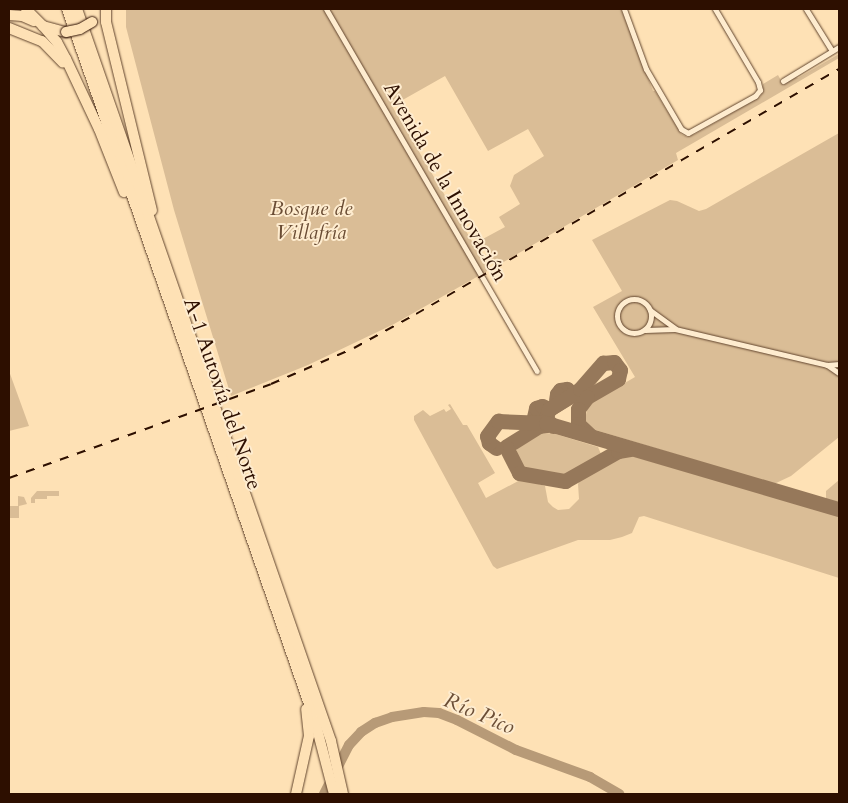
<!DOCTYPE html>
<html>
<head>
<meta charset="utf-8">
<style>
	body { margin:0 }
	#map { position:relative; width:848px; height:803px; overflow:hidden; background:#fee1b5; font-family:Cardo,serif }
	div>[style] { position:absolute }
	.green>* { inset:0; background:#dabd96 }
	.river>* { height:10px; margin:-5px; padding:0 5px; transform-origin:5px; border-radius:5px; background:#b79a77 }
	.taxiway>* { height:15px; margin:-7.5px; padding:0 7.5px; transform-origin:7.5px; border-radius:7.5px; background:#96785a }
	.roads { filter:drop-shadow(0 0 1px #61442d) drop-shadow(0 0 1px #61442d) }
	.street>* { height:5px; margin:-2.5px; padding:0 2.5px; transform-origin:2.5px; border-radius:2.5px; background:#feeccf }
	.street>.ring { margin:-2.5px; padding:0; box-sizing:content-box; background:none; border:5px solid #feeccf; border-radius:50% }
	.highway>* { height:10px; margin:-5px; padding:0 5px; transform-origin:5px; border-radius:5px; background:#fee1b5 }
	.rail>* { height:2px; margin-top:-1px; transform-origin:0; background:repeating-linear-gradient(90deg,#2d0f00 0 9px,transparent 0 18px) }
	.bridges { filter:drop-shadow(0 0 1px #2d0f00) drop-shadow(0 0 1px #2d0f00) }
	.highway-bridge>* { height:10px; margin:-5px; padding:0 5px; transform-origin:5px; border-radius:5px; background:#fee1b5 }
	span { translate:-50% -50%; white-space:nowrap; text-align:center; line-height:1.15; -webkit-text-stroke:4px #feeccf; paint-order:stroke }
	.street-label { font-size:21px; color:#2d0f00 }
	.park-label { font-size:21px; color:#6a4c34; font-style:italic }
	.water-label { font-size:22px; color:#6b4e36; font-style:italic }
	.frame { position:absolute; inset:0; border:10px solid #2d0f00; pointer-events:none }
</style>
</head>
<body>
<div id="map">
	<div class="green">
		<div style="clip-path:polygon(126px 9px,621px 9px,653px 91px,655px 91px,681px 134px,687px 137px,695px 134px,760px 97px,763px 92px,763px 84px,778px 75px,783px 84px,795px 77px,798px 78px,839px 54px,839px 58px,676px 153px,678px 160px,495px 267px,481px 240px,505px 227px,499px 217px,520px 204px,510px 186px,514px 175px,544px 156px,528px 129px,488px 151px,445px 76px,392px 106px,489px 270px,394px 324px,308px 365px,231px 396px,174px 210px,126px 27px)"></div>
		<div style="clip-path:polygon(839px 133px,839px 437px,791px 476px,774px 484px,589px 428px,585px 422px,587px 408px,594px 401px,635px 377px,593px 307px,622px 291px,592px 240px,670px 200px,677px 201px,699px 211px,706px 209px)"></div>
		<div style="clip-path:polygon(9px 371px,29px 426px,9px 431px)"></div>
		<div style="clip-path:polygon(450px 404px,463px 425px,467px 425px,495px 473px,478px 483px,486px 498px,522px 479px,545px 486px,548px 502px,553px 507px,558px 510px,569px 509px,579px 499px,578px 484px,580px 480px,622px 455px,629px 455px,839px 516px,839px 578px,644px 516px,639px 517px,632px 533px,622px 537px,610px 540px,578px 540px,497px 569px,493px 566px,414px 420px,414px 416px,423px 410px,430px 416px,444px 409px,446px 412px,451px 409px,448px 405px)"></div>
		<div style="clip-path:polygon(552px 433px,598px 447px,601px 454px,562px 477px,523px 468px,515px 455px,518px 446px,539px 434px)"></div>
		<div style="clip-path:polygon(839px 480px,839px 503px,826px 500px,826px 491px)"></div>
		<div style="clip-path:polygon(37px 491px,59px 491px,59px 496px,47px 496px,47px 499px,35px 499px,35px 503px,31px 503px,31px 498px)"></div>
		<div style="clip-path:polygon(18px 496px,24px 497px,27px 504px,19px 506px,19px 518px,9px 518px,9px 506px,18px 506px)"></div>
	</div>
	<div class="river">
		<div style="left:324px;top:794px;width:55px;rotate:-63deg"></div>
		<div style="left:349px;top:745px;width:18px;rotate:-47deg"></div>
		<div style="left:361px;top:732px;width:17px;rotate:-33deg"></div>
		<div style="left:375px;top:723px;width:18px;rotate:-19deg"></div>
		<div style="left:392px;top:717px;width:32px;rotate:-9deg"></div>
		<div style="left:424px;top:712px;width:15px;rotate:4deg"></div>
		<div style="left:439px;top:713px;width:19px;rotate:21deg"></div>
		<div style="left:457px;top:720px;width:66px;rotate:27deg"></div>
		<div style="left:516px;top:750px;width:79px;rotate:20deg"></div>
		<div style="left:590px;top:777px;width:34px;rotate:30deg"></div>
	</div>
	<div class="taxiway">
		<div style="left:546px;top:423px;width:13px;rotate:-153deg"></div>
		<div style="left:534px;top:417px;width:9px;rotate:-77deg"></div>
		<div style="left:536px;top:408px;width:6px;rotate:-18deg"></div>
		<div style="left:542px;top:406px;width:8px;rotate:23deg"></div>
		<div style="left:549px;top:409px;width:27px;rotate:-31deg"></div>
		<div style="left:572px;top:395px;width:8px;rotate:-130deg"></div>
		<div style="left:567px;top:389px;width:7px;rotate:172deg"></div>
		<div style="left:560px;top:390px;width:5px;rotate:127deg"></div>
		<div style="left:557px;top:394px;width:6px;rotate:99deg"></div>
		<div style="left:547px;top:425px;width:8px;rotate:173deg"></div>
		<div style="left:539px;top:426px;width:39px;rotate:148deg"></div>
		<div style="left:506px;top:447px;width:29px;rotate:63deg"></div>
		<div style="left:519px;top:473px;width:47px;rotate:9.9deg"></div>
		<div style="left:565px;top:481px;width:61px;rotate:-29.5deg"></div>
		<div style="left:618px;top:451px;width:12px;rotate:-9deg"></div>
		<div style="left:553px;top:426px;width:10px;rotate:-135deg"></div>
		<div style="left:546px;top:419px;width:9px;rotate:-77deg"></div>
		<div style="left:548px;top:410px;width:38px;rotate:-33deg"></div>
		<div style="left:580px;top:389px;width:35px;rotate:-49deg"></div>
		<div style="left:603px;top:363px;width:11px;rotate:-5deg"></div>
		<div style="left:614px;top:362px;width:10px;rotate:53deg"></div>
		<div style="left:620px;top:370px;width:9px;rotate:103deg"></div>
		<div style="left:618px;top:379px;width:36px;rotate:150deg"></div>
		<div style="left:587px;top:397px;width:15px;rotate:127deg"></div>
		<div style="left:578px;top:409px;width:15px;rotate:90deg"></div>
		<div style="left:578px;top:424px;width:16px;rotate:43deg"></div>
		<div style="left:496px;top:448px;width:9px;rotate:-144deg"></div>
		<div style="left:489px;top:443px;width:7px;rotate:-106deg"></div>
		<div style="left:487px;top:436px;width:19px;rotate:-54deg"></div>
		<div style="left:498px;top:421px;width:48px;rotate:2.4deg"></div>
		<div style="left:546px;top:423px;width:305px;rotate:16.4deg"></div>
	</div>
	<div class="roads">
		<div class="street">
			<div style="left:326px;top:9px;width:419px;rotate:59.8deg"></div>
			<div style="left:624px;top:9px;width:64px;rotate:69.9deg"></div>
			<div style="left:646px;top:69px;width:69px;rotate:59.7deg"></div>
			<div style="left:681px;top:129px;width:8px;rotate:30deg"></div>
			<div style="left:688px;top:133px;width:77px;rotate:-28.9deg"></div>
			<div style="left:755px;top:96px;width:8px;rotate:-50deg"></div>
			<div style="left:760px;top:90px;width:8px;rotate:-104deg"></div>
			<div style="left:758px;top:82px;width:85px;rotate:-120.5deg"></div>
			<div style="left:806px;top:9px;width:49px;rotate:58.2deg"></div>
			<div style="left:783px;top:81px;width:66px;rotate:-31.3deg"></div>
			<div class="ring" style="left:617px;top:299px;width:29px;height:29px"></div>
			<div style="left:650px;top:310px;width:31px;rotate:36deg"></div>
			<div style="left:645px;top:330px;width:30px;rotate:-2deg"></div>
			<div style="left:675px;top:329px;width:156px;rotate:13.3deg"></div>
			<div style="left:827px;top:365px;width:14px;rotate:34deg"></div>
			<div style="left:827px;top:365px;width:12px;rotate:-5deg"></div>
		</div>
		<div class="highway">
			<div style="left:26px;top:9px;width:24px;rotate:45deg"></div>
			<div style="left:43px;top:26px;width:24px;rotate:15deg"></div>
			<div style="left:67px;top:9px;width:754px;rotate:70.8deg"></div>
			<div style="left:315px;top:721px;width:75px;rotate:75.4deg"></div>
			<div style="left:77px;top:9px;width:775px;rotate:70.86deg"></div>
			<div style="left:331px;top:741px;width:54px;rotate:77.2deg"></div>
			<div style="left:106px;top:9px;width:13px;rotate:90deg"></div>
			<div style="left:106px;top:22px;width:194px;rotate:76.3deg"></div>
			<div style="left:9px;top:15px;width:13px;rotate:4deg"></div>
			<div style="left:22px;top:16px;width:13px;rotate:23deg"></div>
			<div style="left:43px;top:26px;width:21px;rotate:49deg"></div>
			<div style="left:57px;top:42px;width:19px;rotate:62deg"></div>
			<div style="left:66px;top:59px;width:77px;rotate:64.8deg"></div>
			<div style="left:99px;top:129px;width:68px;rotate:68.4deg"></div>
			<div style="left:9px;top:28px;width:35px;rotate:22deg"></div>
			<div style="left:42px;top:41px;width:30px;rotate:46deg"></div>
			<div style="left:296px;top:794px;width:59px;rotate:-77.4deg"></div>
			<div style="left:309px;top:736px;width:27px;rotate:-96deg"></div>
		</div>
	</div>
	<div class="rail">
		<div style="left:9px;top:478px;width:278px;rotate:-19.7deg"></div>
		<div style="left:271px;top:384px;width:90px;rotate:-23.4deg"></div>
		<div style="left:354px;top:348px;width:71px;rotate:-28.7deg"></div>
		<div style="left:416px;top:314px;width:489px;rotate:-30.1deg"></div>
	</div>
	<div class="bridges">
		<div class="highway-bridge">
			<div style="left:66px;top:32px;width:14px;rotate:-12deg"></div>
			<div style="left:80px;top:29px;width:14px;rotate:-30deg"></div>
		</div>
	</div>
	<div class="street-label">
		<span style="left:445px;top:182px;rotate:60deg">Avenida de la Innovación</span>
		<span style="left:222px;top:394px;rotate:71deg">A-1 Autovía del Norte</span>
	</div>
	<div class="park-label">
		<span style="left:311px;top:221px">Bosque de<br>Villafría</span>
	</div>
	<div class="water-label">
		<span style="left:479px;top:714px;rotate:23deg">Río Pico</span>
	</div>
	<div class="frame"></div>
</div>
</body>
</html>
